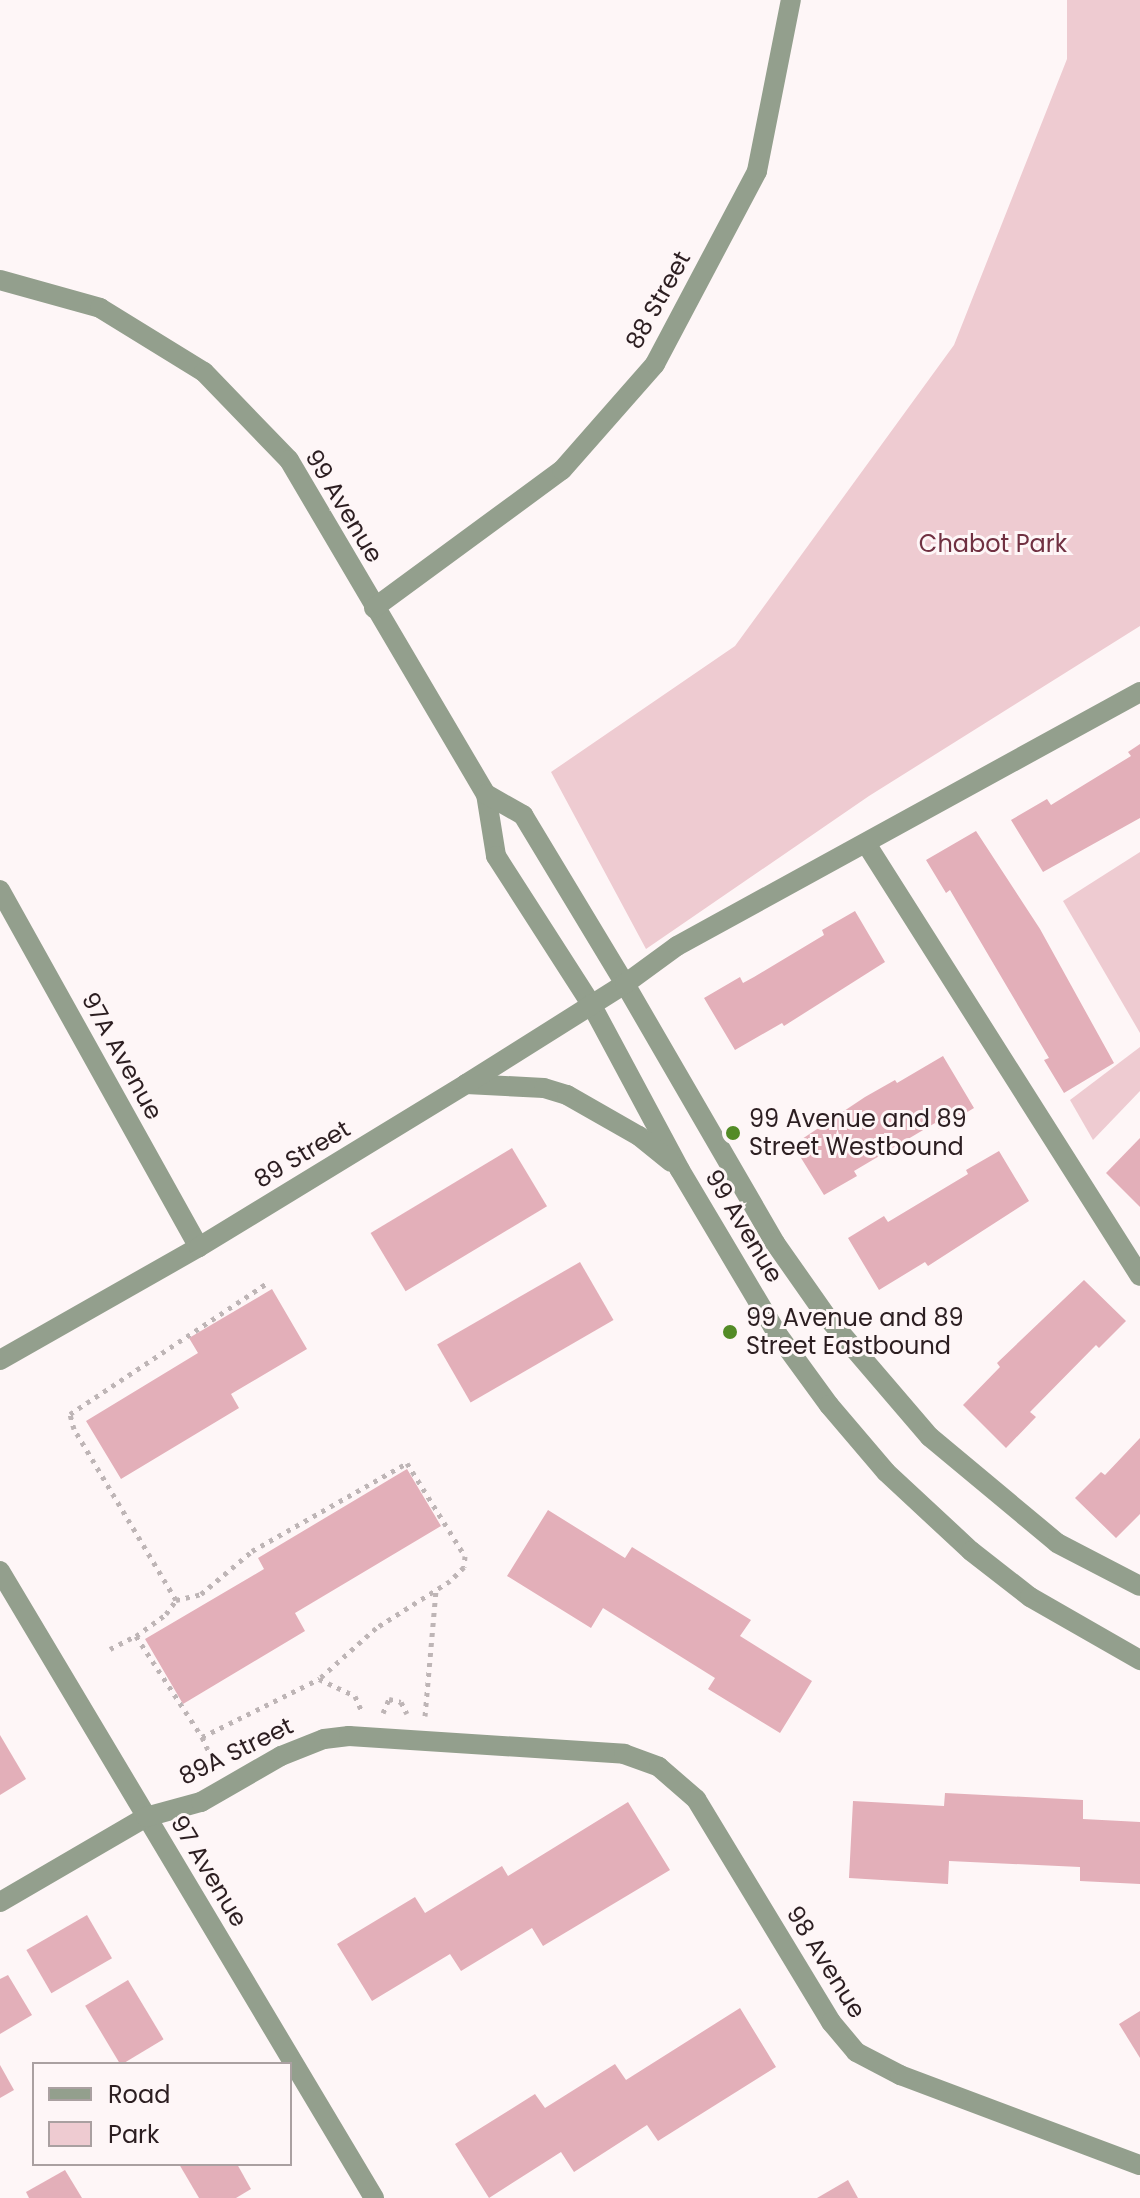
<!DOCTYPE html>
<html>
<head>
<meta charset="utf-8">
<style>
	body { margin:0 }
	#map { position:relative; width:1140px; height:2198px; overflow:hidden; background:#fef6f7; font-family:Poppins,sans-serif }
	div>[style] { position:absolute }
	.green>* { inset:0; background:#eecbd1 }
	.building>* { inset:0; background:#e3afb9; transform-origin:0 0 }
	.path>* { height:5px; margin-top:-2.5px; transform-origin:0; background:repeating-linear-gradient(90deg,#beb5b6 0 4px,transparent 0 10px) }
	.minor>* { height:20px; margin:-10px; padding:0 10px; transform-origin:10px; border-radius:10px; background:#939f8d }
	.dots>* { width:22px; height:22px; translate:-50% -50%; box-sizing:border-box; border:4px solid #fef6f7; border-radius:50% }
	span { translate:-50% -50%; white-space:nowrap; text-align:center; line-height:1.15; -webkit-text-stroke:6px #fef6f7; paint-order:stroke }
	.street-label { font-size:24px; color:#2c1e21 }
	.park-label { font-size:24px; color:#703041 }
	.poi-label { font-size:24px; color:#2c1e21 }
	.left { translate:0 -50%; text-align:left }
	.legend { position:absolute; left:32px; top:2062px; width:260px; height:104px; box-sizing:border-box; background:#fef6f7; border:2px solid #aaa0a1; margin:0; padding:10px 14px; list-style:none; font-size:24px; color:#2c1e21 }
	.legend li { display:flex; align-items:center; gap:16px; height:40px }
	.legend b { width:40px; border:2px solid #aaa0a1 }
</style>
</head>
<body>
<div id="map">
	<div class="green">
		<div style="clip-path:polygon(1067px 0,1140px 0,1140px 626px,869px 796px,646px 949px,551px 772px,735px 646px,954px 345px,1067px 59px)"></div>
		<div style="clip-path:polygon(1140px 852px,1140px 1033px,1063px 901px)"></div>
		<div style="clip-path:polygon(1140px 1047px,1140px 1091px,1093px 1140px,1070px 1100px)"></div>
	</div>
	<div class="building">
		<div style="clip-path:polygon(1140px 744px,1140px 818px,1043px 872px,1011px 820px,1047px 799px,1051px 805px,1131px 756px,1128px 752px)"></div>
		<div style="clip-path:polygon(976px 831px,1040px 929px,1114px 1063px,1064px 1093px,1044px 1060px,1049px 1058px,1006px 985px,950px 890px,946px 893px,926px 860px)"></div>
		<div style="clip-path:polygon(855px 911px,885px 962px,784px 1026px,782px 1023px,735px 1050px,704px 998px,740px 977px,743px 983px,754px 977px,824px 935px,822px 930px)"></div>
		<div style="clip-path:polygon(943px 1056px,974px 1108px,939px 1129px,935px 1123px,854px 1171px,857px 1176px,824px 1195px,793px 1145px,865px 1097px,895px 1080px,897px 1083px)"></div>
		<div style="clip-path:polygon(1140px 1138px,1140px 1207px,1106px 1173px)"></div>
		<div style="left:512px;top:1148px;width:68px;height:165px;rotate:59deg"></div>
		<div style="clip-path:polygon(999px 1151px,1029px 1201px,928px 1266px,925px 1262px,879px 1290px,848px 1238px,884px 1216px,888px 1222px,968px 1174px,966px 1170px)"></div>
		<div style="left:580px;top:1262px;width:67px;height:165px;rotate:60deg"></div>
		<div style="clip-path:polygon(1084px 1280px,1126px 1321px,1099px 1348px,1096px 1345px,1030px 1412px,1036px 1417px,1006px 1448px,963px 1405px,1000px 1367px,997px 1363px)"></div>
		<div style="clip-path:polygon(272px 1289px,307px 1349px,231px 1394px,239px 1408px,121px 1479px,86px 1421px,198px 1353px,189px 1338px)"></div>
		<div style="clip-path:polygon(1140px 1438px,1140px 1514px,1116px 1538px,1075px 1498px,1101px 1472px,1105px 1475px)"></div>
		<div style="clip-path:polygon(407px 1469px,441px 1526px,295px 1613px,305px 1631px,183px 1704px,145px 1639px,264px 1569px,258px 1558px)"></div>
		<div style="clip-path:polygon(548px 1510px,625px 1558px,632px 1547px,751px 1620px,740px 1636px,812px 1681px,780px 1733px,708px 1689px,715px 1678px,603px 1608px,591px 1628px,507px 1576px)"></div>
		<div style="clip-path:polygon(0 1735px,26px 1779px,0 1795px)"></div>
		<div style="clip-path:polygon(945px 1793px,1083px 1800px,1083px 1819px,1140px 1822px,1140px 1884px,1080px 1881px,1080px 1867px,949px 1861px,948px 1884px,849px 1878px,853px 1801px,944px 1806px)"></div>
		<div style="clip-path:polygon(628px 1802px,670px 1870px,543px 1946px,532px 1928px,461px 1971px,450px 1954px,372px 2001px,337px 1944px,415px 1897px,425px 1913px,502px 1866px,508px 1876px)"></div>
		<div style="left:87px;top:1915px;width:50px;height:70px;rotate:60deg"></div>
		<div style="clip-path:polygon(8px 1975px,32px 2015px,0 2034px,0 1979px)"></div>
		<div style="left:128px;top:1980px;width:69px;height:50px;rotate:59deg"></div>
		<div style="clip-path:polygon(740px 2008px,776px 2067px,658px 2141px,647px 2125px,574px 2172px,561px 2152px,489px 2198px,455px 2144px,535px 2094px,545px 2108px,615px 2064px,626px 2080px)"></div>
		<div style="clip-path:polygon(1140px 2011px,1140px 2058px,1119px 2024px)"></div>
		<div style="clip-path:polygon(0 2065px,14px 2090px,0 2098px)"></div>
		<div style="clip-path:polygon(179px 2164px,237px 2164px,251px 2189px,236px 2198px,199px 2198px)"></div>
		<div style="clip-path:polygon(65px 2170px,82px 2198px,29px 2198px,26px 2192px)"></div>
		<div style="clip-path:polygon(848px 2180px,858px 2198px,817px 2198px)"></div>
	</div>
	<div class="path">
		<div style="left:176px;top:1600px;width:199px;rotate:-120.8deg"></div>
		<div style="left:74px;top:1429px;width:16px;rotate:-105deg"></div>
		<div style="left:70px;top:1414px;width:235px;rotate:-33.6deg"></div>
		<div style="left:136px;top:1636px;width:121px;rotate:56.8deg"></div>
		<div style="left:202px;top:1737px;width:29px;rotate:65deg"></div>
		<div style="left:110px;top:1649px;width:29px;rotate:-27deg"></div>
		<div style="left:136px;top:1636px;width:37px;rotate:-36deg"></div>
		<div style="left:166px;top:1614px;width:17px;rotate:-54deg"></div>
		<div style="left:176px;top:1600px;width:26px;rotate:-13deg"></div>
		<div style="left:201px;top:1594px;width:67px;rotate:-40.1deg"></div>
		<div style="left:252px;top:1551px;width:178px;rotate:-29.6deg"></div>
		<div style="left:407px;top:1463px;width:110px;rotate:58.1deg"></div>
		<div style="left:465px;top:1556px;width:11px;rotate:95deg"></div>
		<div style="left:464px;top:1567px;width:20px;rotate:135deg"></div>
		<div style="left:450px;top:1581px;width:88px;rotate:147.6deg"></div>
		<div style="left:376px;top:1628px;width:76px;rotate:138.2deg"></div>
		<div style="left:383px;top:1713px;width:15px;rotate:-67deg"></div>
		<div style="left:389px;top:1699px;width:12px;rotate:14deg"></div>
		<div style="left:401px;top:1702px;width:13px;rotate:63deg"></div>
		<div style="left:425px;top:1716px;width:126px;rotate:-85deg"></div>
		<div style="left:202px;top:1737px;width:131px;rotate:-26.4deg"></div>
		<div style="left:319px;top:1679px;width:40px;rotate:25deg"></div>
		<div style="left:355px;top:1696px;width:17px;rotate:66deg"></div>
	</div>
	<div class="minor">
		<div style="left:0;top:280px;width:104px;rotate:15.6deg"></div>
		<div style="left:100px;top:308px;width:122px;rotate:31.6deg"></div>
		<div style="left:204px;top:372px;width:122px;rotate:46deg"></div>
		<div style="left:289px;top:460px;width:388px;rotate:59.5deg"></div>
		<div style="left:486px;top:794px;width:63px;rotate:80.8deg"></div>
		<div style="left:496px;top:856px;width:176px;rotate:57.3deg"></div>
		<div style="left:591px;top:1004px;width:188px;rotate:61.8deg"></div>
		<div style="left:680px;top:1170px;width:192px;rotate:59.3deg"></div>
		<div style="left:778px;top:1335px;width:87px;rotate:53.9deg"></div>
		<div style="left:829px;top:1405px;width:88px;rotate:49.6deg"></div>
		<div style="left:886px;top:1472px;width:116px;rotate:42.9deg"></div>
		<div style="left:971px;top:1551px;width:75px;rotate:37.9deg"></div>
		<div style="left:1030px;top:1597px;width:127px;rotate:29.8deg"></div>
		<div style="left:374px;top:608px;width:233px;rotate:-36.3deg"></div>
		<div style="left:562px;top:470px;width:141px;rotate:-48.7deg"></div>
		<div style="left:655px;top:364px;width:218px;rotate:-62.1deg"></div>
		<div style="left:757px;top:171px;width:174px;rotate:-78.8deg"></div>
		<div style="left:486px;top:794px;width:43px;rotate:29.6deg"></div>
		<div style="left:523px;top:815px;width:197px;rotate:58.9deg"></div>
		<div style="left:625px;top:984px;width:299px;rotate:59.9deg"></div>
		<div style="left:775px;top:1243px;width:90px;rotate:54.9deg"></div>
		<div style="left:827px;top:1317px;width:158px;rotate:49.4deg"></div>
		<div style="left:930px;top:1437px;width:165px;rotate:39.8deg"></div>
		<div style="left:1057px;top:1543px;width:93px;rotate:27.4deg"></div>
		<div style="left:867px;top:845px;width:510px;rotate:57.65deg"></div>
		<div style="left:0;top:890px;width:409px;rotate:60.9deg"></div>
		<div style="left:466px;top:1084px;width:78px;rotate:2.9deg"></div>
		<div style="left:544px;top:1088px;width:24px;rotate:17deg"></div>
		<div style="left:567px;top:1095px;width:83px;rotate:29.7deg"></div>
		<div style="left:639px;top:1136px;width:41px;rotate:39.1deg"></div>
		<div style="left:0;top:1360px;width:229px;rotate:-29.6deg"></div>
		<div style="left:199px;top:1247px;width:313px;rotate:-31.4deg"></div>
		<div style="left:466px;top:1084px;width:188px;rotate:-32.2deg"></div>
		<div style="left:625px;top:984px;width:64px;rotate:-36.2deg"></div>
		<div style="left:677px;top:946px;width:528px;rotate:-28.75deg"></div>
		<div style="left:0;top:1571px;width:730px;rotate:59.18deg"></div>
		<div style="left:0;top:1902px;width:169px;rotate:-30.2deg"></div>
		<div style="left:146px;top:1817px;width:57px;rotate:-15.3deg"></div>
		<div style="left:201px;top:1802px;width:92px;rotate:-29.9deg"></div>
		<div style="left:281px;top:1756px;width:46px;rotate:-21.6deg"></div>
		<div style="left:324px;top:1739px;width:25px;rotate:-7deg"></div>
		<div style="left:349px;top:1736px;width:276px;rotate:3.7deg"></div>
		<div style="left:624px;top:1754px;width:37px;rotate:20deg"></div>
		<div style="left:659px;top:1767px;width:49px;rotate:40.9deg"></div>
		<div style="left:696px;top:1799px;width:261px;rotate:58.8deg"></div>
		<div style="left:831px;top:2022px;width:39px;rotate:50deg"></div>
		<div style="left:856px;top:2052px;width:50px;rotate:27.6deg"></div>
		<div style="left:900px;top:2075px;width:256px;rotate:20.6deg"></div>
	</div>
	<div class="dots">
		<div style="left:733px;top:1133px;background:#538b26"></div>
		<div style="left:730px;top:1332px;background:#538b26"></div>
	</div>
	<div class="street-label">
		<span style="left:658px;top:300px;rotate:-61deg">88 Street</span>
		<span style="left:344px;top:506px;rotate:59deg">99 Avenue</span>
		<span style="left:122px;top:1056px;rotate:61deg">97A Avenue</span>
		<span style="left:302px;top:1154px;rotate:-31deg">89 Street</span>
		<span style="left:744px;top:1226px;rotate:59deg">99 Avenue</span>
		<span style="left:236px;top:1751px;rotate:-26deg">89A Street</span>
		<span style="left:209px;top:1871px;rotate:59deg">97 Avenue</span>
		<span style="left:826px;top:1962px;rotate:58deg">98 Avenue</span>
	</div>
	<div class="park-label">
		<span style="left:993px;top:544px">Chabot Park</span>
	</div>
	<div class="poi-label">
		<span class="left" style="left:749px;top:1133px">99 Avenue and 89<br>Street Westbound</span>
		<span class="left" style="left:746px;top:1332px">99 Avenue and 89<br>Street Eastbound</span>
	</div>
	<ul class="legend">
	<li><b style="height:10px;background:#939f8d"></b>Road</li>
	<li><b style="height:22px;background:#eecbd1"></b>Park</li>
	</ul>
</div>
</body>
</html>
